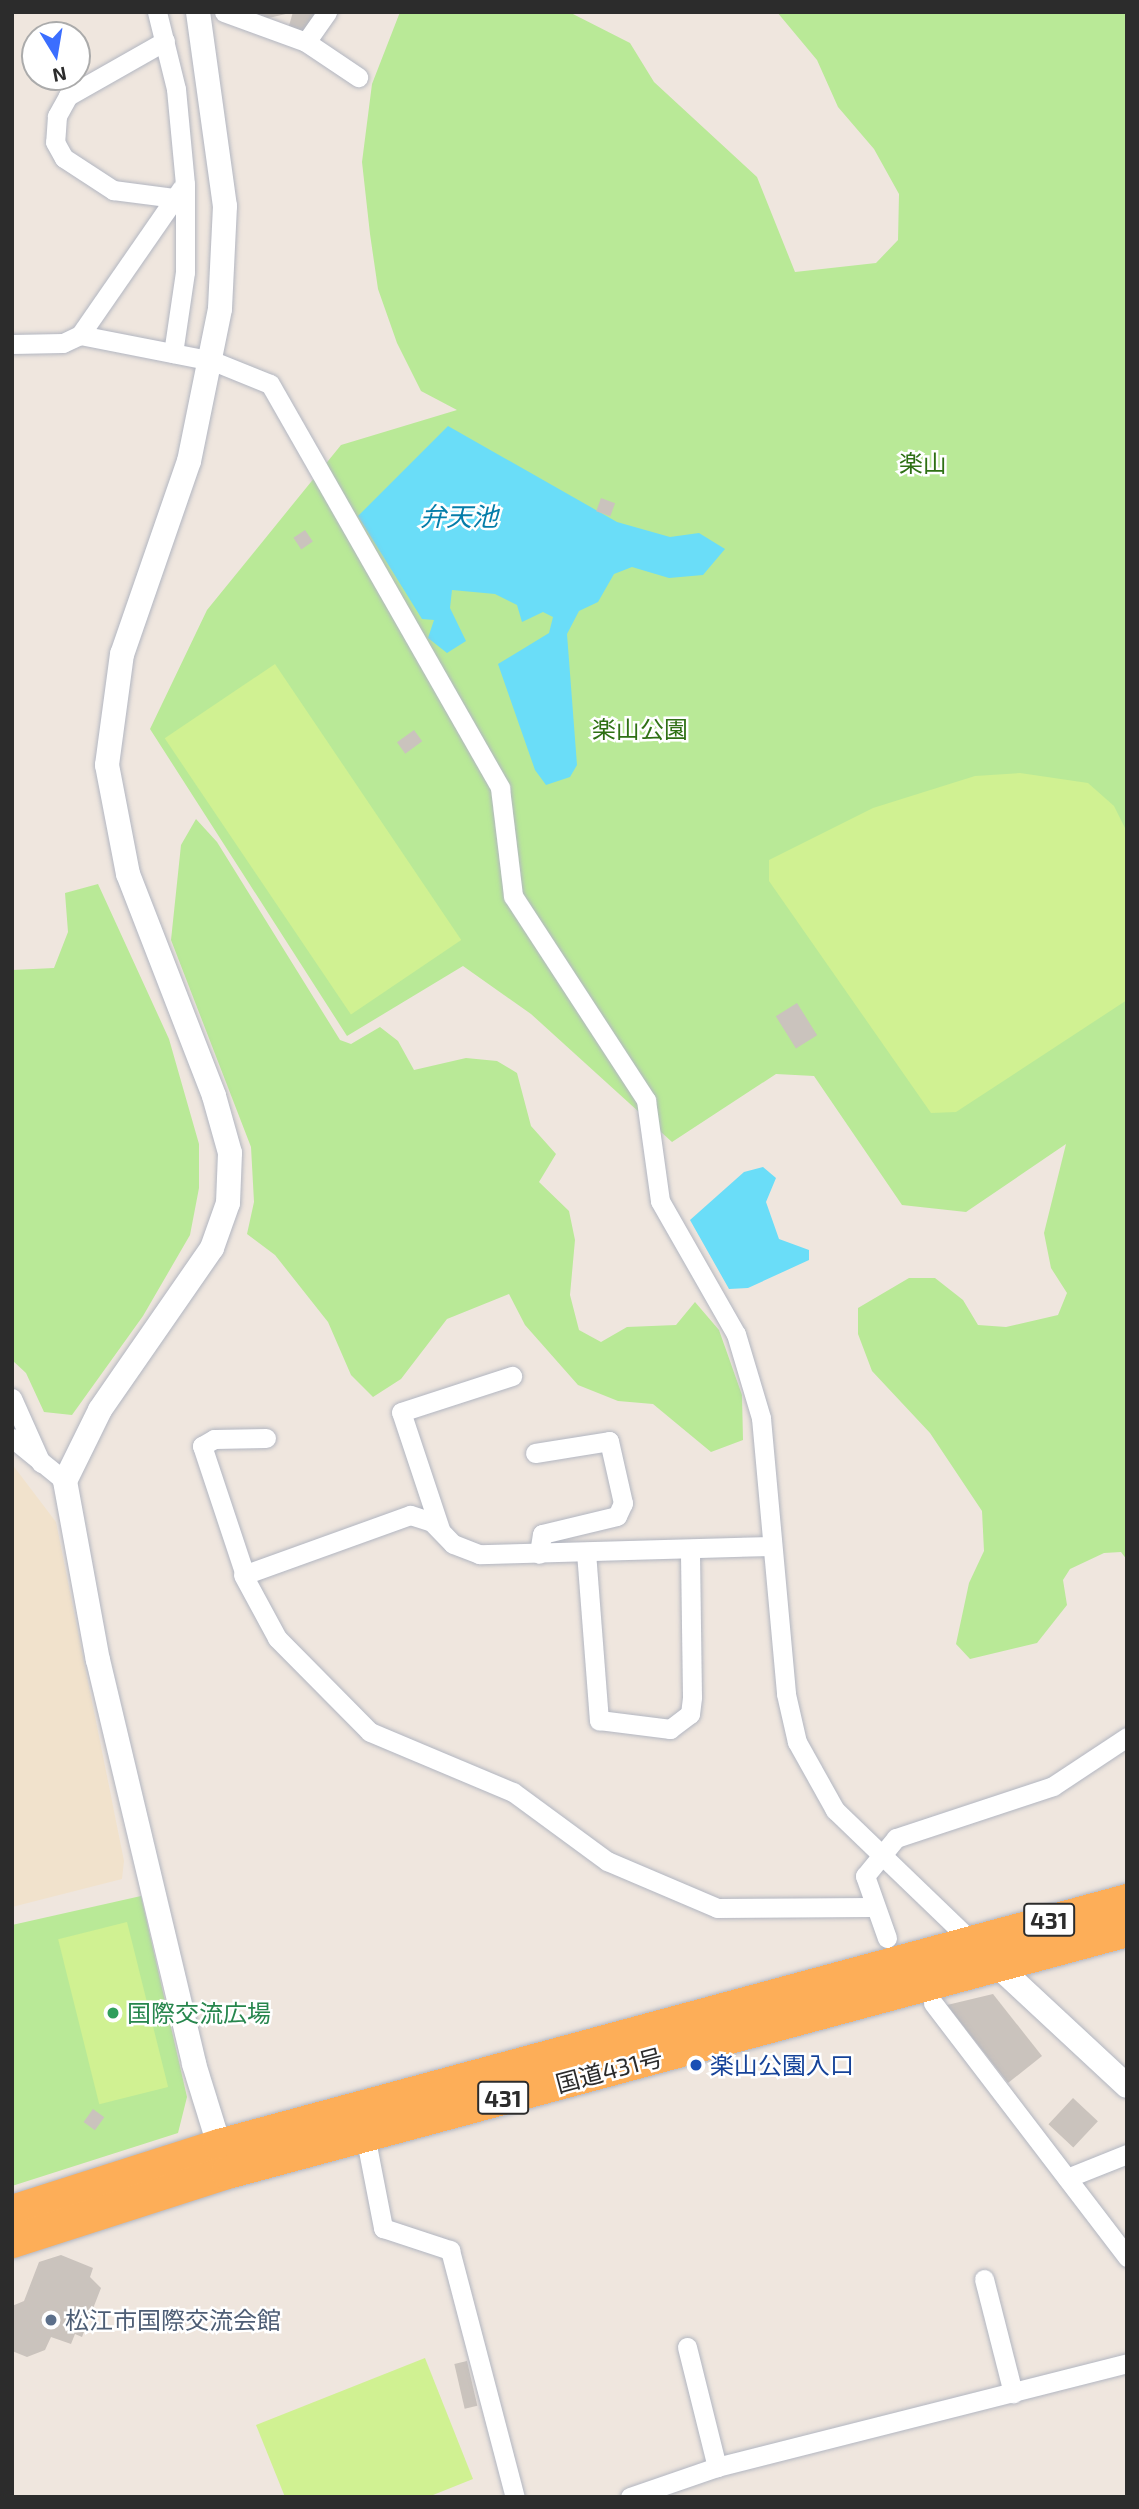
<!DOCTYPE html>
<html>
<head>
<meta charset="utf-8">
<style>
	body { margin:0 }
	#map { position:relative; width:1139px; height:2509px; overflow:hidden; background:#efe6de; font-family:"Exo 2","Noto Sans JP",sans-serif }
	div>[style] { position:absolute }
	.education>* { inset:0; background:#f1e2cc }
	.green>* { inset:0; background:#b9e997 }
	.pitch>* { inset:0; background:#d0f192; transform-origin:0 0 }
	.water>* { inset:0; background:#6addf8 }
	.building>* { inset:0; background:#cac3bd; transform-origin:0 0 }
	.roads { filter:drop-shadow(0 0 2px #b2b6c1) drop-shadow(0 0 2px #b2b6c1) }
	.minor>* { height:19px; margin:-9.5px; padding:0 9.5px; transform-origin:9.5px; border-radius:9.5px; background:#fff }
	.tertiary>* { height:24px; margin:-12px; padding:0 12px; transform-origin:12px; border-radius:12px; background:#fff }
	.trunk>* { height:33px; margin:-16.5px; padding:0 16.5px; transform-origin:16.5px; border-radius:16.5px; background:#fdae58 }
	.dots>* { width:19px; height:19px; translate:-50% -50%; box-sizing:border-box; border:4px solid #fff; border-radius:50% }
	span { translate:-50% -50%; white-space:nowrap; text-align:center; line-height:1.15; -webkit-text-stroke:5px #fff; paint-order:stroke }
	.shield-label span { padding:2px 5px; background:#fff; border:2px solid; border-radius:5px; -webkit-text-stroke-width:0 }
	.shield-label { font-size:23px; color:#2c2c2c; font-weight:700 }
	.park-label { font-size:24px; color:#2f7015 }
	.leisure-label { font-size:24px; color:#27864d }
	.left { translate:0 -50%; text-align:left }
	.transit-label { font-size:24px; color:#164399 }
	.street-label { font-size:24px; color:#2c2c2c }
	.service-label { font-size:24px; color:#4e5e75 }
	.water-label { font-size:26px; color:#047da9; font-style:italic }
	.frame { position:absolute; inset:0; border:14px solid #2c2c2c; pointer-events:none }
	.north { position:absolute; left:21px; top:21px; width:70px; height:70px; box-sizing:border-box; background:#fff; border:2px solid #ababab; border-radius:50%; rotate:169deg; font-size:19px; font-weight:700; line-height:28px; text-align:center; color:#2c2c2c }
	.north::after { content:''; display:block; margin:auto; width:24px; height:32px; background:#3b6eff; clip-path:polygon(50% 0,100% 100%,50% 72%,0 100%) }
</style>
</head>
<body>
<div id="map">
	<div class="education">
		<div style="clip-path:polygon(12px 1464px,56px 1522px,124px 1861px,122px 1879px,12px 1907px)"></div>
	</div>
	<div class="green">
		<div style="clip-path:polygon(400px 12px,569px 12px,630px 43px,654px 82px,757px 177px,795px 272px,876px 263px,898px 240px,899px 194px,874px 149px,838px 107px,817px 60px,777px 12px,1127px 12px,1127px 1560px,1121px 1552px,1104px 1553px,1070px 1569px,1063px 1580px,1067px 1605px,1037px 1643px,970px 1659px,956px 1644px,969px 1583px,984px 1551px,982px 1511px,930px 1433px,872px 1371px,858px 1334px,858px 1308px,909px 1278px,935px 1278px,963px 1300px,978px 1325px,1006px 1327px,1058px 1315px,1067px 1293px,1051px 1268px,1044px 1233px,1066px 1144px,966px 1212px,902px 1205px,814px 1076px,776px 1074px,672px 1142px,531px 1014px,463px 966px,347px 1036px,150px 729px,207px 610px,341px 445px,457px 410px,421px 391px,397px 343px,378px 289px,370px 234px,362px 162px,372px 84px)"></div>
		<div style="clip-path:polygon(196px 819px,217px 842px,340px 1040px,351px 1044px,380px 1027px,398px 1041px,414px 1070px,466px 1058px,497px 1061px,517px 1073px,531px 1126px,556px 1154px,539px 1182px,569px 1211px,575px 1240px,570px 1295px,579px 1330px,601px 1342px,627px 1327px,676px 1325px,695px 1302px,719px 1330px,742px 1395px,743px 1440px,711px 1452px,653px 1404px,618px 1401px,578px 1385px,525px 1325px,509px 1294px,447px 1319px,401px 1379px,373px 1397px,351px 1375px,328px 1322px,275px 1255px,247px 1234px,254px 1202px,251px 1147px,171px 940px,181px 845px)"></div>
		<div style="clip-path:polygon(98px 884px,169px 1039px,199px 1144px,199px 1188px,190px 1235px,143px 1316px,72px 1415px,44px 1412px,26px 1373px,12px 1360px,12px 970px,54px 968px,68px 932px,65px 893px)"></div>
		<div style="clip-path:polygon(141px 1896px,187px 2097px,178px 2133px,12px 2186px,12px 1925px)"></div>
	</div>
	<div class="pitch">
		<div style="left:275px;top:664px;width:333px;height:133px;rotate:56deg"></div>
		<div style="clip-path:polygon(1020px 773px,1088px 783px,1114px 806px,1127px 832px,1127px 1000px,956px 1112px,931px 1113px,769px 881px,769px 860px,873px 808px,975px 776px)"></div>
		<div style="left:127px;top:1922px;width:170px;height:71px;rotate:76deg"></div>
		<div style="clip-path:polygon(425px 2358px,473px 2479px,428px 2497px,285px 2497px,256px 2425px)"></div>
	</div>
	<div class="water">
		<div style="clip-path:polygon(448px 426px,617px 522px,670px 537px,699px 533px,725px 549px,703px 575px,669px 578px,632px 567px,614px 574px,598px 602px,579px 611px,567px 634px,577px 765px,570px 777px,546px 785px,535px 770px,498px 664px,549px 633px,553px 617px,543px 612px,522px 622px,517px 605px,495px 594px,452px 590px,450px 608px,466px 641px,447px 653px,428px 638px,434px 620px,422px 619px,358px 516px)"></div>
		<div style="clip-path:polygon(763px 1167px,776px 1178px,766px 1202px,779px 1239px,809px 1250px,809px 1260px,748px 1288px,729px 1289px,690px 1220px,744px 1172px)"></div>
	</div>
	<div class="building">
		<div style="clip-path:polygon(257px 12px,290px 12px,290px 13px,260px 20px)"></div>
		<div style="clip-path:polygon(293px 12px,320px 12px,307px 34px,288px 29px)"></div>
		<div style="left:601px;top:498px;width:15px;height:14px;rotate:20deg"></div>
		<div style="left:305px;top:530px;width:14px;height:14px;rotate:56deg"></div>
		<div style="left:414px;top:730px;width:14px;height:21px;rotate:54deg"></div>
		<div style="left:797px;top:1003px;width:38px;height:25px;rotate:58deg"></div>
		<div style="clip-path:polygon(993px 1994px,1042px 2056px,1008px 2083px,947px 2005px)"></div>
		<div style="left:1073px;top:2098px;width:34px;height:36px;rotate:43deg"></div>
		<div style="left:93px;top:2109px;width:14px;height:16px;rotate:36deg"></div>
		<div style="clip-path:polygon(61px 2255px,93px 2268px,90px 2277px,101px 2288px,82px 2337px,75px 2334px,71px 2344px,51px 2337px,45px 2350px,27px 2357px,12px 2351px,12px 2306px,24px 2301px,39px 2262px)"></div>
		<div style="left:467px;top:2361px;width:46px;height:13px;rotate:77deg"></div>
	</div>
	<div class="roads">
		<div class="minor">
			<div style="left:157px;top:12px;width:79px;rotate:76.1deg"></div>
			<div style="left:176px;top:89px;width:95px;rotate:84.6deg"></div>
			<div style="left:185px;top:184px;width:88px;rotate:90deg"></div>
			<div style="left:185px;top:272px;width:82px;rotate:98.4deg"></div>
			<div style="left:224px;top:12px;width:87px;rotate:20.1deg"></div>
			<div style="left:306px;top:42px;width:63px;rotate:33.9deg"></div>
			<div style="left:165px;top:41px;width:112px;rotate:150.4deg"></div>
			<div style="left:68px;top:96px;width:23px;rotate:119deg"></div>
			<div style="left:57px;top:116px;width:26px;rotate:94deg"></div>
			<div style="left:55px;top:142px;width:18px;rotate:61deg"></div>
			<div style="left:64px;top:158px;width:59px;rotate:33.1deg"></div>
			<div style="left:113px;top:190px;width:63px;rotate:7.4deg"></div>
			<div style="left:306px;top:42px;width:37px;rotate:-55deg"></div>
			<div style="left:80px;top:335px;width:136px;rotate:11.1deg"></div>
			<div style="left:213px;top:361px;width:61px;rotate:22deg"></div>
			<div style="left:270px;top:384px;width:465px;rotate:60.3deg"></div>
			<div style="left:500px;top:788px;width:109px;rotate:83.1deg"></div>
			<div style="left:513px;top:896px;width:244px;rotate:56.9deg"></div>
			<div style="left:646px;top:1100px;width:102px;rotate:82.1deg"></div>
			<div style="left:660px;top:1201px;width:153px;rotate:60.3deg"></div>
			<div style="left:736px;top:1334px;width:88px;rotate:73.4deg"></div>
			<div style="left:761px;top:1418px;width:277px;rotate:84.8deg"></div>
			<div style="left:786px;top:1694px;width:49px;rotate:77.1deg"></div>
			<div style="left:797px;top:1742px;width:78px;rotate:60.8deg"></div>
			<div style="left:835px;top:1810px;width:189px;rotate:43.9deg"></div>
			<div style="left:12px;top:344px;width:51px;rotate:-1.1deg"></div>
			<div style="left:63px;top:343px;width:19px;rotate:-25deg"></div>
			<div style="left:80px;top:335px;width:178px;rotate:-55.3deg"></div>
			<div style="left:12px;top:1398px;width:71px;rotate:66deg"></div>
			<div style="left:12px;top:1438px;width:68px;rotate:39.1deg"></div>
			<div style="left:535px;top:1453px;width:75px;rotate:-9.2deg"></div>
			<div style="left:609px;top:1441px;width:64px;rotate:77.3deg"></div>
			<div style="left:623px;top:1503px;width:14px;rotate:115deg"></div>
			<div style="left:617px;top:1516px;width:77px;rotate:166.5deg"></div>
			<div style="left:542px;top:1534px;width:20px;rotate:99deg"></div>
			<div style="left:440px;top:1529px;width:123px;rotate:-108.4deg"></div>
			<div style="left:401px;top:1412px;width:117px;rotate:-18deg"></div>
			<div style="left:771px;top:1546px;width:292px;rotate:178.4deg"></div>
			<div style="left:479px;top:1554px;width:28px;rotate:-159deg"></div>
			<div style="left:453px;top:1544px;width:30px;rotate:-134deg"></div>
			<div style="left:432px;top:1522px;width:23px;rotate:-162deg"></div>
			<div style="left:410px;top:1515px;width:177px;rotate:160.2deg"></div>
			<div style="left:243px;top:1575px;width:72px;rotate:61.6deg"></div>
			<div style="left:277px;top:1638px;width:132px;rotate:45.3deg"></div>
			<div style="left:370px;top:1732px;width:155px;rotate:22.8deg"></div>
			<div style="left:513px;top:1792px;width:117px;rotate:36.3deg"></div>
			<div style="left:607px;top:1861px;width:120px;rotate:23.1deg"></div>
			<div style="left:717px;top:1908px;width:155px;rotate:-0.4deg"></div>
			<div style="left:586px;top:1552px;width:169px;rotate:85.6deg"></div>
			<div style="left:599px;top:1720px;width:72px;rotate:7.2deg"></div>
			<div style="left:670px;top:1729px;width:25px;rotate:-37deg"></div>
			<div style="left:690px;top:1714px;width:17px;rotate:-83deg"></div>
			<div style="left:692px;top:1697px;width:148px;rotate:-90.8deg"></div>
			<div style="left:244px;top:1572px;width:133px;rotate:-108.4deg"></div>
			<div style="left:202px;top:1446px;width:14px;rotate:-30deg"></div>
			<div style="left:214px;top:1439px;width:52px;rotate:-1.1deg"></div>
			<div style="left:887px;top:1938px;width:66px;rotate:-109.5deg"></div>
			<div style="left:865px;top:1876px;width:49px;rotate:-50.8deg"></div>
			<div style="left:896px;top:1838px;width:165px;rotate:-18.3deg"></div>
			<div style="left:1053px;top:1786px;width:89px;rotate:-33.5deg"></div>
			<div style="left:933px;top:2003px;width:320px;rotate:52.6deg"></div>
			<div style="left:365px;top:2135px;width:95px;rotate:79deg"></div>
			<div style="left:383px;top:2228px;width:71px;rotate:18.2deg"></div>
			<div style="left:450px;top:2250px;width:255px;rotate:75.3deg"></div>
			<div style="left:1067px;top:2178px;width:65px;rotate:-21.8deg"></div>
			<div style="left:984px;top:2279px;width:118px;rotate:75.7deg"></div>
			<div style="left:687px;top:2347px;width:124px;rotate:76deg"></div>
			<div style="left:630px;top:2497px;width:92px;rotate:-19deg"></div>
			<div style="left:717px;top:2467px;width:423px;rotate:-14.2deg"></div>
		</div>
		<div class="tertiary">
			<div style="left:198px;top:12px;width:196px;rotate:82.1deg"></div>
			<div style="left:225px;top:206px;width:103px;rotate:92.8deg"></div>
			<div style="left:220px;top:309px;width:155px;rotate:101.5deg"></div>
			<div style="left:189px;top:461px;width:204px;rotate:109.1deg"></div>
			<div style="left:122px;top:654px;width:112px;rotate:97.7deg"></div>
			<div style="left:107px;top:765px;width:111px;rotate:79.1deg"></div>
			<div style="left:128px;top:874px;width:238px;rotate:68.8deg"></div>
			<div style="left:214px;top:1096px;width:59px;rotate:74.3deg"></div>
			<div style="left:230px;top:1153px;width:50px;rotate:92.3deg"></div>
			<div style="left:228px;top:1203px;width:48px;rotate:109.6deg"></div>
			<div style="left:212px;top:1248px;width:197px;rotate:124.7deg"></div>
			<div style="left:100px;top:1410px;width:79px;rotate:116.2deg"></div>
			<div style="left:65px;top:1481px;width:182px;rotate:79.6deg"></div>
			<div style="left:98px;top:1660px;width:415px;rotate:76.6deg"></div>
			<div style="left:194px;top:2064px;width:102px;rotate:72.8deg"></div>
			<div style="left:986px;top:1955px;width:192px;rotate:42.9deg"></div>
		</div>
		<div class="trunk">
			<div style="left:12px;top:2211px;width:217px;rotate:-17.7deg"></div>
			<div style="left:219px;top:2145px;width:940px;rotate:-15.1deg"></div>
			<div style="left:12px;top:2241px;width:226px;rotate:-17.8deg"></div>
			<div style="left:227px;top:2172px;width:932px;rotate:-15.05deg"></div>
		</div>
	</div>
	<div class="dots">
		<div style="left:113px;top:2013px;background:#2e9e5b"></div>
		<div style="left:696px;top:2065px;background:#1a4fb4"></div>
		<div style="left:51px;top:2320px;background:#5c6f8a"></div>
	</div>
	<div class="shield-label">
		<span style="left:1049px;top:1920px">431</span>
		<span style="left:503px;top:2098px">431</span>
	</div>
	<div class="park-label">
		<span style="left:923px;top:463px">楽山</span>
		<span style="left:640px;top:729px">楽山公園</span>
	</div>
	<div class="leisure-label">
		<span class="left" style="left:127px;top:2013px">国際交流広場</span>
	</div>
	<div class="transit-label">
		<span class="left" style="left:710px;top:2065px">楽山公園入口</span>
	</div>
	<div class="street-label">
		<span style="left:609px;top:2070px;rotate:-15deg">国道431号</span>
	</div>
	<div class="service-label">
		<span class="left" style="left:65px;top:2320px">松江市国際交流会館</span>
	</div>
	<div class="water-label">
		<span style="left:459px;top:516px">弁天池</span>
	</div>
	<div class="frame"></div>
	<div class="north">N</div>
</div>
</body>
</html>
